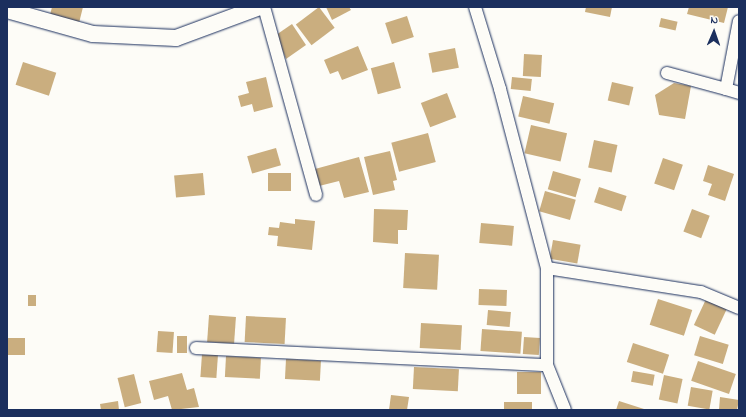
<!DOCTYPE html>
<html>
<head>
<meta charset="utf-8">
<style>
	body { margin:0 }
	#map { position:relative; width:746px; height:417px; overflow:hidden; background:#fdfcf7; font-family:"Indie Flower",sans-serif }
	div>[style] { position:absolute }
	.building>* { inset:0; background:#caae7f; transform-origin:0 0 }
	.roads { filter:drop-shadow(0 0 1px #1b2f5e) drop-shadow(0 0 1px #1b2f5e) }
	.minor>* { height:12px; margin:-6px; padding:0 6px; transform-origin:6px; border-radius:6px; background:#fdfcf7 }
	.tertiary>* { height:16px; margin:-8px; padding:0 8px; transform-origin:8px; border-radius:8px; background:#fdfcf7 }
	span { translate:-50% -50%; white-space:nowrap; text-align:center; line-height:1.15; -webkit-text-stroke:3.5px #fdfcf7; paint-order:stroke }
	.frame { position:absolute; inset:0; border:8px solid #1b2f5e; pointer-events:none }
	.north { position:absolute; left:694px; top:12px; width:40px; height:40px; -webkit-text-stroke:3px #fdfcf7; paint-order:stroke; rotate:2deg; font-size:11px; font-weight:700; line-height:16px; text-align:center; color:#1b2f5e }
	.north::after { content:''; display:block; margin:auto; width:14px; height:18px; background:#1b2f5e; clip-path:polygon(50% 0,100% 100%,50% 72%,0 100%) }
</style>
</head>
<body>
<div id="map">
	<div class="building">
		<div style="clip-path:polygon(52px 7px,83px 7px,79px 23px,50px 15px)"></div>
		<div style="left:319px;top:7px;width:26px;height:29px;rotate:53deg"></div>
		<div style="clip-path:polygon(326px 7px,349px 7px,351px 10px,332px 20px)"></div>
		<div style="clip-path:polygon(586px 7px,612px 7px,610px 17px,585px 12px)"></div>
		<div style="clip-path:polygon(689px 7px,728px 7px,724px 23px,687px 14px)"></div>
		<div style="left:407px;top:16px;width:22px;height:23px;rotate:72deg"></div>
		<div style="left:661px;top:18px;width:17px;height:9px;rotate:13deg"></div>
		<div style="clip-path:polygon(292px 24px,306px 45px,286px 59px,276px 35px)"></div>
		<div style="clip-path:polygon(358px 46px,368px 70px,342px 80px,338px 71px,330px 74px,324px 60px)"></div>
		<div style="left:455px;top:48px;width:20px;height:27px;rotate:79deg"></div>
		<div style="left:524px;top:54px;width:18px;height:22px;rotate:3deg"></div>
		<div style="left:23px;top:62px;width:35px;height:24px;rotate:18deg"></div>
		<div style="left:394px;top:62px;width:27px;height:24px;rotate:75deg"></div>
		<div style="clip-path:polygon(266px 77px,273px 107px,254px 112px,252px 104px,241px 107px,238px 96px,249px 93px,246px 82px)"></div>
		<div style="left:512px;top:77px;width:20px;height:12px;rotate:6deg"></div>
		<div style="left:612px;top:82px;width:22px;height:19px;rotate:13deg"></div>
		<div style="clip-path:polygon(674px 83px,691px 86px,685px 119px,659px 115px,655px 95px)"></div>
		<div style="left:447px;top:93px;width:26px;height:28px;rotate:69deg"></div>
		<div style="left:523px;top:96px;width:32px;height:21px;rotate:13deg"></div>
		<div style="left:531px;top:125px;width:37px;height:29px;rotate:13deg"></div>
		<div style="left:428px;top:133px;width:30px;height:38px;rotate:75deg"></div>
		<div style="left:594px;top:140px;width:24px;height:28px;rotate:12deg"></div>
		<div style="left:276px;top:148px;width:18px;height:30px;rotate:74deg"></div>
		<div style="clip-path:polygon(390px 151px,397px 180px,393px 181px,395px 190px,373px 195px,364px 157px)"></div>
		<div style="clip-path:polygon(359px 157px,369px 192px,344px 198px,339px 181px,319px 186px,315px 169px)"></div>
		<div style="left:663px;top:158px;width:21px;height:27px;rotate:19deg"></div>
		<div style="clip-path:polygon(708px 165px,734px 174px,725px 201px,708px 195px,712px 184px,703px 181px)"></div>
		<div style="left:553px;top:171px;width:29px;height:19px;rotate:16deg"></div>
		<div style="left:203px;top:173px;width:22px;height:29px;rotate:85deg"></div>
		<div style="left:291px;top:173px;width:18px;height:23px;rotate:90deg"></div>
		<div style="left:599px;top:187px;width:29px;height:16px;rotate:18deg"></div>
		<div style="left:545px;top:191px;width:32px;height:21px;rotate:16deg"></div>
		<div style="clip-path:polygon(374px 209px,408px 210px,407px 230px,398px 230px,398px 244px,373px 242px)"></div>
		<div style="left:692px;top:209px;width:19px;height:24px;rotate:21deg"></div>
		<div style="clip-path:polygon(295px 219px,315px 221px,312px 250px,277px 246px,278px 236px,268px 235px,269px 227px,279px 228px,280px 222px,295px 224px)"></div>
		<div style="left:481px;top:223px;width:33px;height:20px;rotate:5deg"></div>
		<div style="left:553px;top:240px;width:28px;height:19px;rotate:10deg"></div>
		<div style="left:405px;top:253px;width:34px;height:35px;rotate:3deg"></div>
		<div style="left:479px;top:289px;width:28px;height:16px;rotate:2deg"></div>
		<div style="left:28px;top:295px;width:8px;height:11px"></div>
		<div style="left:707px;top:297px;width:23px;height:31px;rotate:25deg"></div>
		<div style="left:658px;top:299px;width:36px;height:27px;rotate:18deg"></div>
		<div style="left:488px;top:310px;width:23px;height:15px;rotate:5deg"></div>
		<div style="left:209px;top:315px;width:27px;height:27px;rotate:4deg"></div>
		<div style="left:246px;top:316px;width:40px;height:26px;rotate:3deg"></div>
		<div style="left:421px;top:323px;width:41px;height:25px;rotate:3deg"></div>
		<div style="left:482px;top:329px;width:40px;height:22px;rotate:4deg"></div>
		<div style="left:158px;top:331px;width:16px;height:21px;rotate:4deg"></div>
		<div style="left:177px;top:336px;width:10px;height:17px"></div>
		<div style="left:700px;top:336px;width:30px;height:20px;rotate:17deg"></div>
		<div style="left:524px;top:337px;width:16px;height:17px;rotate:4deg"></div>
		<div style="left:7px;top:338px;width:18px;height:17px"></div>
		<div style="left:633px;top:343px;width:38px;height:20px;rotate:18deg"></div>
		<div style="left:202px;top:354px;width:16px;height:23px;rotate:4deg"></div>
		<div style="left:226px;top:356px;width:35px;height:21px;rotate:3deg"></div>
		<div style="left:286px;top:359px;width:35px;height:20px;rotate:3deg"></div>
		<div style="left:698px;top:361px;width:40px;height:21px;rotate:19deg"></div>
		<div style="left:414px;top:367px;width:45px;height:22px;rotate:3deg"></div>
		<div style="left:633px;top:371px;width:22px;height:11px;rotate:10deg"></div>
		<div style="left:517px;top:372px;width:24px;height:22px"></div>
		<div style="clip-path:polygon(182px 373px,187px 390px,194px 388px,199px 407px,172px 410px,168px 396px,154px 400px,149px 381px)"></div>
		<div style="left:134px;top:374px;width:30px;height:17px;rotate:76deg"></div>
		<div style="left:664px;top:375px;width:19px;height:25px;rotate:12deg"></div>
		<div style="left:691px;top:387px;width:22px;height:19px;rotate:10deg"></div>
		<div style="clip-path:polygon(391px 395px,409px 397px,407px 410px,389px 410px)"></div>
		<div style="clip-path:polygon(720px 397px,739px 400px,737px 410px,719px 410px)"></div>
		<div style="clip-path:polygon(118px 401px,119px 410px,101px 410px,100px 404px)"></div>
		<div style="clip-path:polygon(619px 401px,644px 409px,644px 410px,616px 410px)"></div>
		<div style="left:504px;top:402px;width:28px;height:8px"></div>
	</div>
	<div class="roads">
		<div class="minor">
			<div style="left:264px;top:7px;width:195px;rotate:74.5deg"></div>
			<div style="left:475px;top:7px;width:86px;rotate:73deg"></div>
			<div style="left:500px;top:89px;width:185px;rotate:75.3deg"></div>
			<div style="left:547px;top:268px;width:97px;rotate:90deg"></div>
			<div style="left:547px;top:365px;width:48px;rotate:68.2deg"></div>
			<div style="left:667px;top:73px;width:61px;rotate:15.2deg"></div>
			<div style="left:726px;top:89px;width:69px;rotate:-79.2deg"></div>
			<div style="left:726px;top:89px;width:14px;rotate:17deg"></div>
			<div style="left:547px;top:268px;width:156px;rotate:8.9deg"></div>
			<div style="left:701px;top:292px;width:41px;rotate:22.8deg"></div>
			<div style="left:196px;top:348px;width:351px;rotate:2.8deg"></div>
		</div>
		<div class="tertiary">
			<div style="left:7px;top:10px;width:89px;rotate:15.6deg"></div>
			<div style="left:93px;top:34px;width:83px;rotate:2.8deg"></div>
			<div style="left:176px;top:38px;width:90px;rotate:-20.3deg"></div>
		</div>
	</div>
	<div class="frame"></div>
	<div class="north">N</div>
</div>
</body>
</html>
